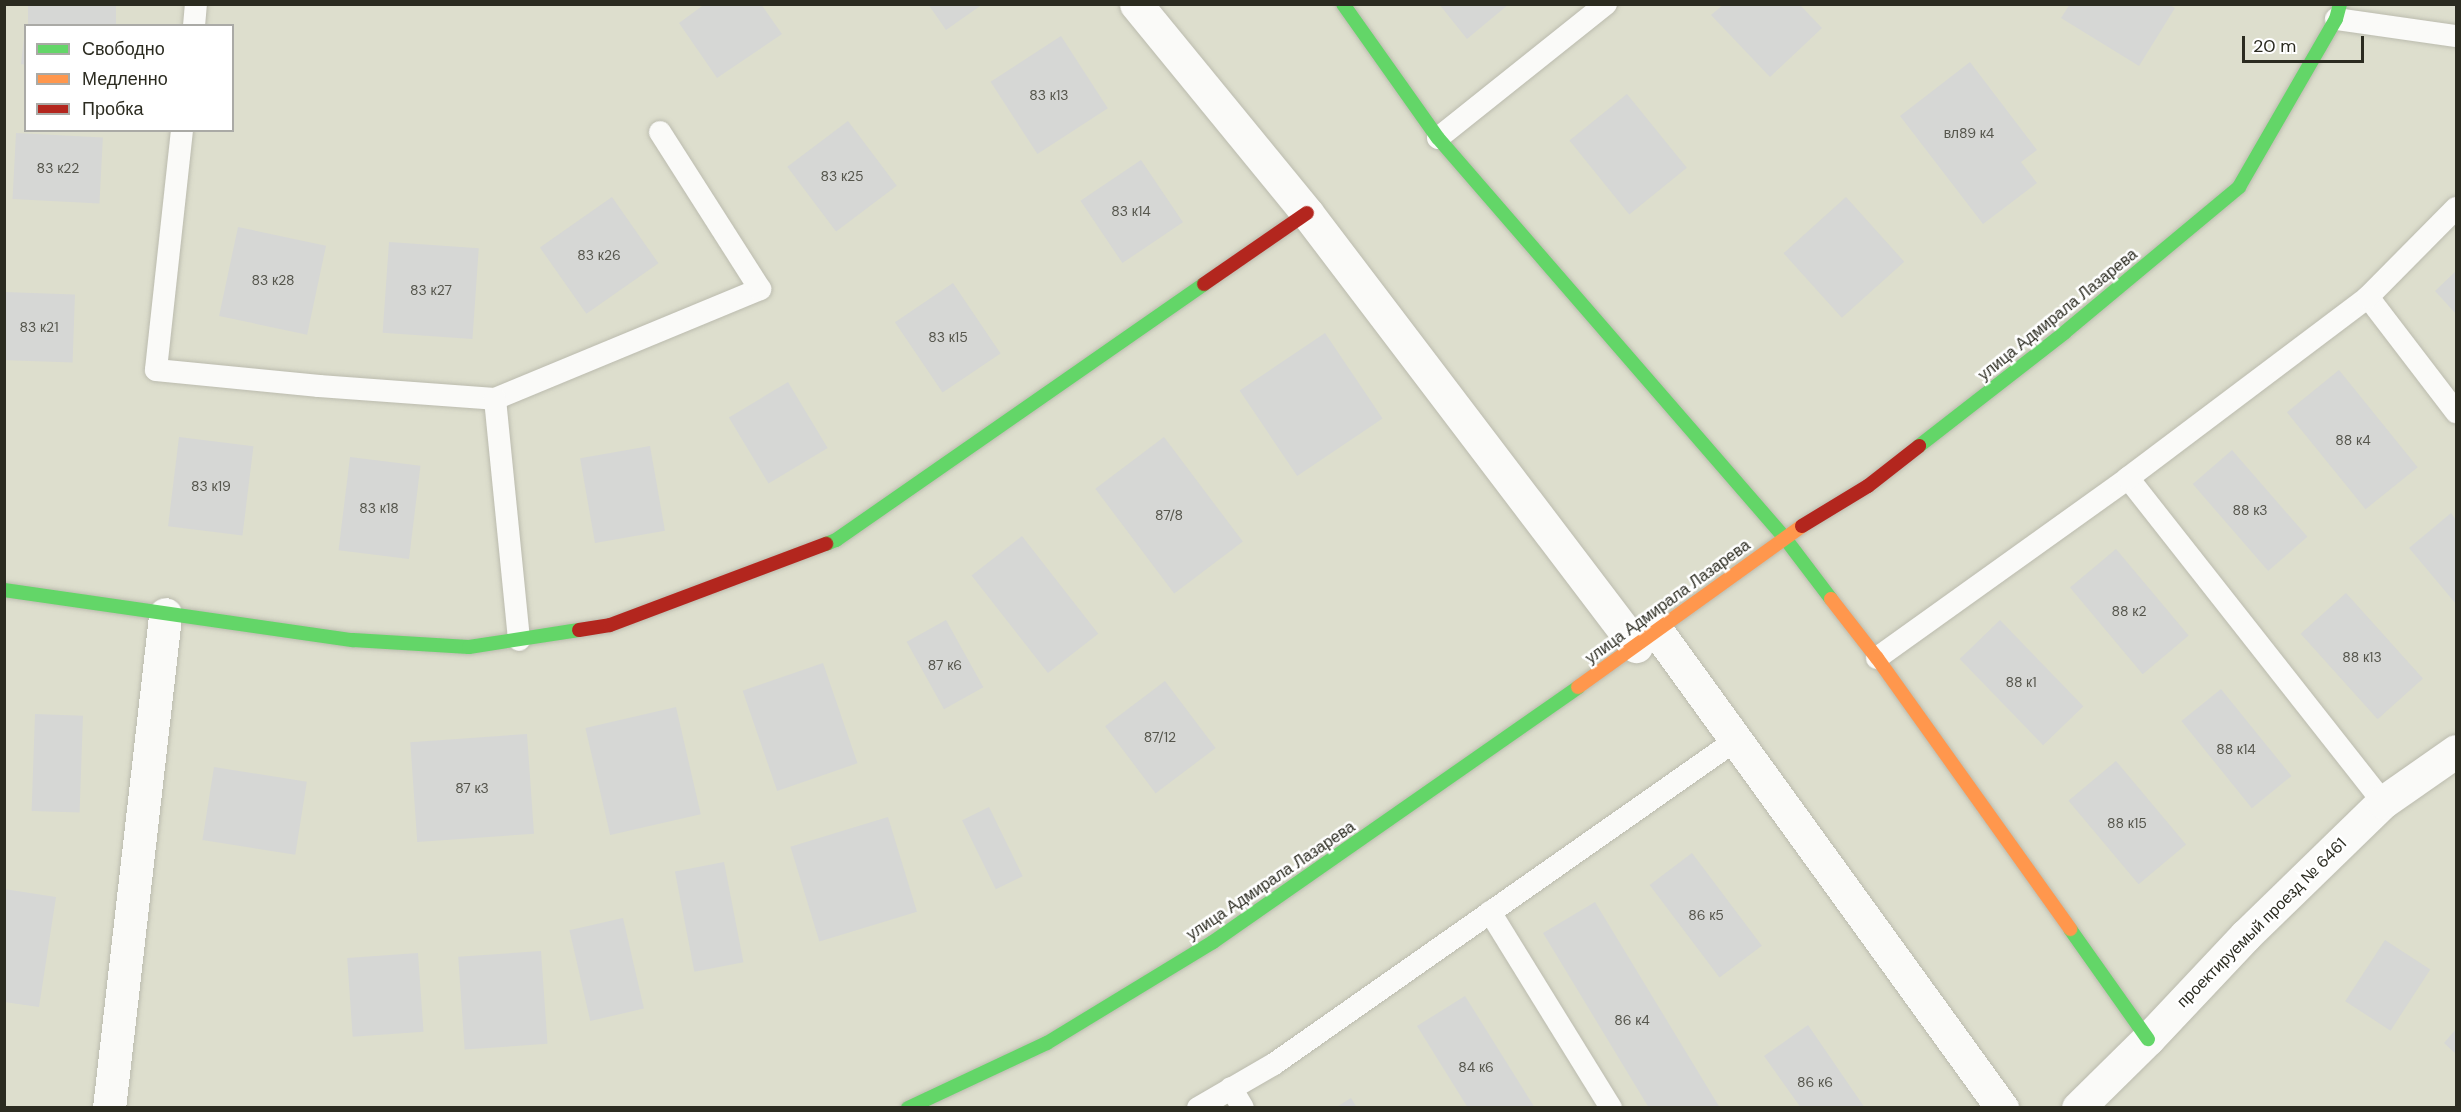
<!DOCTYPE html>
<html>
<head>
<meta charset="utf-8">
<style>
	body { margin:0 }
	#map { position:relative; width:2461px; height:1112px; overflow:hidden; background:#dddecd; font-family:"DM Sans",sans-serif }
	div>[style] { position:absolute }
	.building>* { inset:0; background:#d6d7d5; transform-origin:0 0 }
	.roads { filter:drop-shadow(0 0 2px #bbbbae) drop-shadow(0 0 2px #bbbbae) }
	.lane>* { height:22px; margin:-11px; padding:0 11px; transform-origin:11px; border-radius:11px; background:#fafaf8 }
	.street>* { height:33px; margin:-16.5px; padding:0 16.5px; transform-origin:16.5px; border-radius:16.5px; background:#fafaf8 }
	.fast>* { height:14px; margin:-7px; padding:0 7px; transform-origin:7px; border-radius:7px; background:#63d668 }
	.slow>* { height:14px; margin:-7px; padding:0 7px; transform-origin:7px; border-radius:7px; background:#ff974d }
	.jam>* { height:14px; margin:-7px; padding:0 7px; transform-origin:7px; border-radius:7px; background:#b3261e }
	span { translate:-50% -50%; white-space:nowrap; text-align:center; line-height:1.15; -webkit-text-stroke:5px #fff; paint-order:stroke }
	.number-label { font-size:14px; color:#56564d }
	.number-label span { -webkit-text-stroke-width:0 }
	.street-label { font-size:16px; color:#2b2b20 }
	.frame { position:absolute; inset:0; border:6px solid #2b2b20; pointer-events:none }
	.legend { position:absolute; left:24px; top:24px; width:210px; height:108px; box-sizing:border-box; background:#fff; border:2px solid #aaaaa6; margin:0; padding:8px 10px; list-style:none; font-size:18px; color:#2b2b20 }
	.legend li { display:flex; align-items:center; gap:12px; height:30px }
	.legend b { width:30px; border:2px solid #aaaaa6 }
	.scale { position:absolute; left:2242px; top:36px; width:122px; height:27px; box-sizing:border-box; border:3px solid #2b2b20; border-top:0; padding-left:8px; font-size:18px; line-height:21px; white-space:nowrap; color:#2b2b20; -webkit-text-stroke:4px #fff; paint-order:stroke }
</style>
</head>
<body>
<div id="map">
	<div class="building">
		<div style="left:28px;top:4px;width:88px;height:22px"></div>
		<div style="clip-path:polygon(705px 4px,761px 4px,782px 34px,717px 78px,679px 23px)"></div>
		<div style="clip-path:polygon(928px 4px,983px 4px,946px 30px)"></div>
		<div style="clip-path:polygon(1439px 4px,1509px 4px,1467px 39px)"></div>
		<div style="clip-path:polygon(2070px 4px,2168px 4px,2175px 8px,2139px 66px,2061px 18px)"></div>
		<div style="clip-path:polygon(1723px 5px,1800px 5px,1822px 28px,1770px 77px,1711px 15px)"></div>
		<div style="left:1061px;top:36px;width:86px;height:84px;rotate:57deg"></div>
		<div style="clip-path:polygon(24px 39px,26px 39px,26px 65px,21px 64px)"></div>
		<div style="clip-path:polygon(1970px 62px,2037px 150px,2021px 162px,2037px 183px,1983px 224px,1900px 116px)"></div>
		<div style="left:1627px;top:94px;width:95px;height:74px;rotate:51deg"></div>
		<div style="left:848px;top:121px;width:81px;height:76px;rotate:53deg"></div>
		<div style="left:16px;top:133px;width:87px;height:66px;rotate:3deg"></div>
		<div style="left:1141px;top:160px;width:75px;height:73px;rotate:56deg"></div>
		<div style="left:612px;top:197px;width:81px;height:88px;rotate:55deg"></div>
		<div style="left:1846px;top:197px;width:87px;height:84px;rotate:48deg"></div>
		<div style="left:238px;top:227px;width:90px;height:91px;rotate:12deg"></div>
		<div style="left:389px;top:242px;width:90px;height:91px;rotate:4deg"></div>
		<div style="clip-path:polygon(2456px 271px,2456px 314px,2435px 291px)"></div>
		<div style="left:953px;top:283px;width:85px;height:70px;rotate:56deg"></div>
		<div style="left:4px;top:292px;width:71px;height:68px;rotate:2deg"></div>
		<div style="left:1325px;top:333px;width:103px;height:103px;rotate:56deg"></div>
		<div style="left:2339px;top:370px;width:125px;height:67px;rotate:51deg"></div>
		<div style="left:788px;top:382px;width:77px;height:69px;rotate:59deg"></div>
		<div style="left:179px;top:437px;width:75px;height:90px;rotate:7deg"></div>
		<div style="left:1164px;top:437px;width:131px;height:86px;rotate:53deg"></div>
		<div style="left:650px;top:446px;width:86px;height:71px;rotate:80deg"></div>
		<div style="left:2232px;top:450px;width:115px;height:52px;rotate:49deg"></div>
		<div style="left:350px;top:457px;width:71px;height:94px;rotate:7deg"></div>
		<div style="clip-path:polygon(2451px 513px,2456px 520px,2456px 604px,2409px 548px)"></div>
		<div style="left:1022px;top:536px;width:124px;height:64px;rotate:52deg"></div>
		<div style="left:2116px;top:549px;width:113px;height:60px;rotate:50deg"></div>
		<div style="left:2346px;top:593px;width:115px;height:61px;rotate:48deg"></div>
		<div style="left:946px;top:620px;width:77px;height:45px;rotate:61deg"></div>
		<div style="left:2000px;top:620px;width:120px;height:56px;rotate:46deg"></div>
		<div style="left:823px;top:663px;width:106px;height:85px;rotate:71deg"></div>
		<div style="left:1165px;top:681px;width:84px;height:75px;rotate:53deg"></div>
		<div style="left:2221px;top:689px;width:112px;height:51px;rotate:51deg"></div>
		<div style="left:676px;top:707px;width:110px;height:93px;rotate:77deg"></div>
		<div style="left:35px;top:714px;width:48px;height:97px;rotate:2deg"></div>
		<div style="left:527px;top:734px;width:100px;height:117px;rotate:86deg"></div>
		<div style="left:2116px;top:761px;width:109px;height:62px;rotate:50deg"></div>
		<div style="left:214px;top:767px;width:94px;height:74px;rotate:9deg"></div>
		<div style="left:989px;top:807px;width:77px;height:30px;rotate:64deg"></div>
		<div style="left:888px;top:817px;width:99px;height:102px;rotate:73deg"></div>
		<div style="left:1692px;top:853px;width:116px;height:53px;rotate:53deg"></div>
		<div style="left:724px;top:862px;width:102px;height:50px;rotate:79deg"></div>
		<div style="clip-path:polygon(4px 889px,56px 897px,39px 1007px,4px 1002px)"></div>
		<div style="clip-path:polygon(1595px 902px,1720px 1108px,1649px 1108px,1543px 933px)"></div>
		<div style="left:623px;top:918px;width:93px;height:55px;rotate:77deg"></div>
		<div style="left:2385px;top:940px;width:54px;height:73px;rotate:33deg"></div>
		<div style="left:541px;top:951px;width:93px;height:83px;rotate:86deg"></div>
		<div style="left:418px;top:953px;width:79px;height:71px;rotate:86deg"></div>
		<div style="clip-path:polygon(1465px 996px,1535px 1108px,1468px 1108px,1417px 1026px)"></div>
		<div style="clip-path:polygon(1808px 1025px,1865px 1108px,1801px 1108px,1764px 1056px)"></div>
		<div style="clip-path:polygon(2456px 1029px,2456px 1054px,2444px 1043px)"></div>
		<div style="clip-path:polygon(1351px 1098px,1357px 1108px,1335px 1108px)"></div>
	</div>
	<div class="roads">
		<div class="lane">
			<div style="left:2336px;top:19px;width:121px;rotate:8.1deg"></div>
			<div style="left:194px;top:26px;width:22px;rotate:-85deg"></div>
			<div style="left:182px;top:130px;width:241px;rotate:96.2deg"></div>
			<div style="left:156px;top:370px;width:164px;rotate:5.6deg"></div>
			<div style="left:319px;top:386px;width:176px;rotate:4.2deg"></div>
			<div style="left:495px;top:399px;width:287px;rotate:-22.5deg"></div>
			<div style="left:760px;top:289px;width:186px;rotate:-122.5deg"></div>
			<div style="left:1438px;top:138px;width:215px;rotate:-38.6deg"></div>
			<div style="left:2368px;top:297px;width:145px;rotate:52.6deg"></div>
			<div style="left:495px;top:399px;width:242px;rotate:84.3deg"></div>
			<div style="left:2128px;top:478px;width:412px;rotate:51.8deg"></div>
			<div style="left:1877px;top:658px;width:309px;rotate:-35.6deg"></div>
			<div style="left:2128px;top:478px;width:301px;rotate:-37deg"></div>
			<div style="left:2368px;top:297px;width:125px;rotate:-45.3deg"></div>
			<div style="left:1490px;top:912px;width:230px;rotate:58.3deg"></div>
			<div style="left:1231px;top:1088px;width:23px;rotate:59deg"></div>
			<div style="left:1198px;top:1108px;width:88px;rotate:-30.1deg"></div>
			<div style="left:1274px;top:1064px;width:564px;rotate:-35.04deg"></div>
		</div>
		<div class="street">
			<div style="left:1136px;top:4px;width:270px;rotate:50.7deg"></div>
			<div style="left:1307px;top:213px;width:544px;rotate:52.77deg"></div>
			<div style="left:1657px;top:631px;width:589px;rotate:54.12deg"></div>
			<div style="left:109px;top:1108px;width:497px;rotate:-83.5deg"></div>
			<div style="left:2078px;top:1108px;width:98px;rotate:-44.6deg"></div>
			<div style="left:2148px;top:1039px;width:143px;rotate:-46.7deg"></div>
			<div style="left:2246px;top:935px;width:191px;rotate:-44.2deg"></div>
			<div style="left:2383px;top:802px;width:89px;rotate:-34.9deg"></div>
		</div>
		<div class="fast">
			<div style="left:1343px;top:4px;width:164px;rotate:54.7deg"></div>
			<div style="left:1438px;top:138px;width:528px;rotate:49.07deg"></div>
			<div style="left:1784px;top:537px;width:78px;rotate:52.8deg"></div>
			<div style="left:1919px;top:446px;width:184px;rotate:-37.9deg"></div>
			<div style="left:2064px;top:333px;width:228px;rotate:-39.8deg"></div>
			<div style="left:2239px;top:187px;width:194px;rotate:-60deg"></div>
			<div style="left:2336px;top:19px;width:16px;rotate:-75deg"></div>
			<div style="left:826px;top:544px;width:11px;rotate:-22deg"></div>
			<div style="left:836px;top:540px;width:448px;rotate:-34.8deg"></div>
			<div style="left:4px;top:590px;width:353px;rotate:8.2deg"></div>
			<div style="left:353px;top:640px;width:116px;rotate:3.5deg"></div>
			<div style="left:469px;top:647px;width:111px;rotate:-8.8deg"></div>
			<div style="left:2070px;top:929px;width:135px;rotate:54.7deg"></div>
			<div style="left:908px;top:1108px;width:153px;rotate:-25.1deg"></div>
			<div style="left:1047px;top:1043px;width:194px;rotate:-31.3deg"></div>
			<div style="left:1213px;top:942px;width:445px;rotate:-34.9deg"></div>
		</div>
		<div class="slow">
			<div style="left:1831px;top:599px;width:75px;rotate:52.1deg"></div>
			<div style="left:1877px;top:658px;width:333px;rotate:54.5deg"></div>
			<div style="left:1578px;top:687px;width:276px;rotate:-35.7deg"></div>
		</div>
		<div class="jam">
			<div style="left:1204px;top:284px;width:125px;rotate:-34.6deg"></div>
			<div style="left:1802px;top:526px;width:77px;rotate:-31.2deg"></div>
			<div style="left:1868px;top:486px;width:65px;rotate:-38.1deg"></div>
			<div style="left:579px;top:630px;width:31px;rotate:-9deg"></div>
			<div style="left:610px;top:625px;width:231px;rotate:-20.6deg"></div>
		</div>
	</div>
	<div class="number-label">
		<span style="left:1049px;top:95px">83 к13</span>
		<span style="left:1969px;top:133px">вл89 к4</span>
		<span style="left:58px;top:168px">83 к22</span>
		<span style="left:842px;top:176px">83 к25</span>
		<span style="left:1131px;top:211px">83 к14</span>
		<span style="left:599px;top:255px">83 к26</span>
		<span style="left:273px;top:280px">83 к28</span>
		<span style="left:431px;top:290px">83 к27</span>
		<span style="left:39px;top:327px">83 к21</span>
		<span style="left:948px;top:337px">83 к15</span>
		<span style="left:2353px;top:440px">88 к4</span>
		<span style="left:211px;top:486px">83 к19</span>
		<span style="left:379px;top:508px">83 к18</span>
		<span style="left:2250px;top:510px">88 к3</span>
		<span style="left:1169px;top:515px">87/8</span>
		<span style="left:2129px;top:611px">88 к2</span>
		<span style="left:2362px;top:657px">88 к13</span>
		<span style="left:945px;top:665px">87 к6</span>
		<span style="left:2021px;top:682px">88 к1</span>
		<span style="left:1160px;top:737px">87/12</span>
		<span style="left:2236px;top:749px">88 к14</span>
		<span style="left:472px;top:788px">87 к3</span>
		<span style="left:2127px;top:823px">88 к15</span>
		<span style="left:1706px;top:915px">86 к5</span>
		<span style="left:1632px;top:1020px">86 к4</span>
		<span style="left:1476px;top:1067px">84 к6</span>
		<span style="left:1815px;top:1082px">86 к6</span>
	</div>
	<div class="street-label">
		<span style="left:2058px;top:315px;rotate:-39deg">улица Адмирала Лазарева</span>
		<span style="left:1668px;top:602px;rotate:-36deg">улица Адмирала Лазарева</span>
		<span style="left:1271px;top:881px;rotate:-34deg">улица Адмирала Лазарева</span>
		<span style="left:2262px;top:923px;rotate:-45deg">проектируемый проезд № 6461</span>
	</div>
	<div class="frame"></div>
	<ul class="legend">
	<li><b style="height:8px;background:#63d668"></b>Свободно</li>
	<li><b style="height:8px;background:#ff974d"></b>Медленно</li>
	<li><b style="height:8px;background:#b3261e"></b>Пробка</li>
	</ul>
	<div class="scale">20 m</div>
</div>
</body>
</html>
